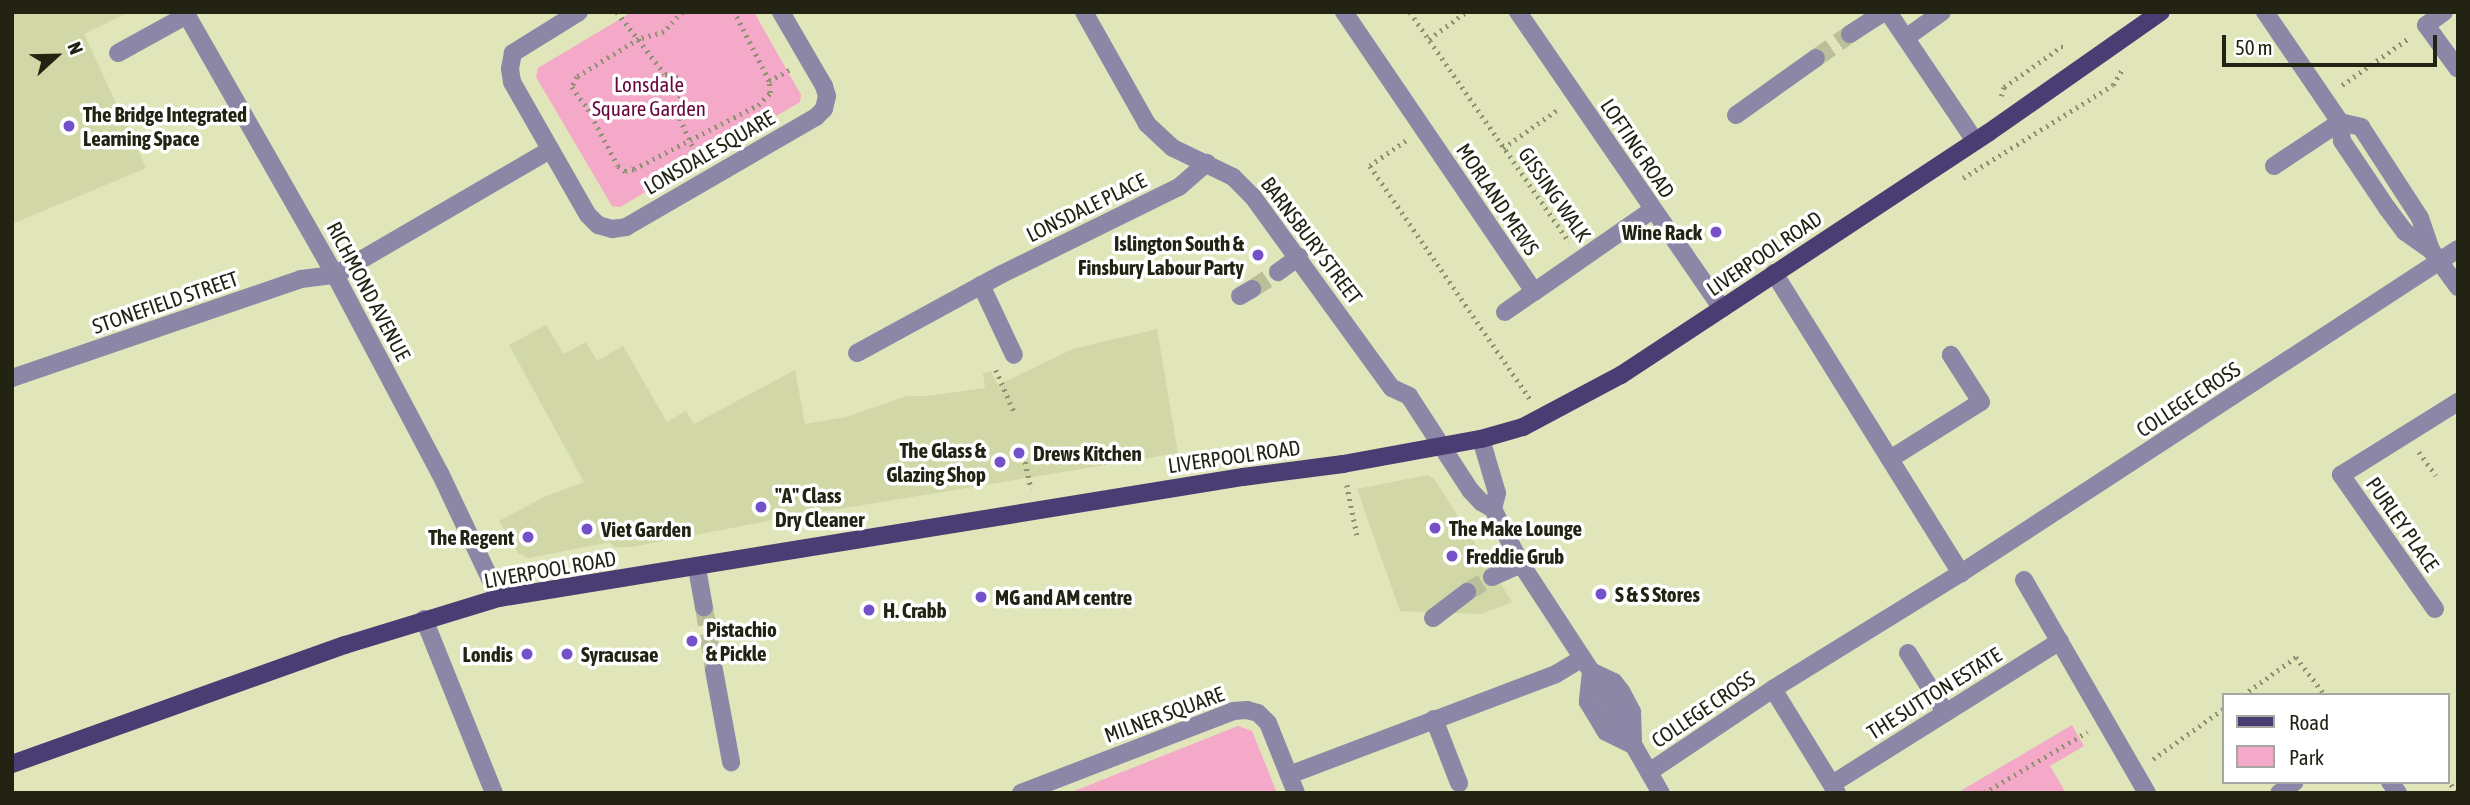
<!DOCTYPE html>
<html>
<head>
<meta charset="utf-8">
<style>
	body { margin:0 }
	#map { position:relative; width:2470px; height:805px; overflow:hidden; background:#e0e5ba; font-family:"Asap Condensed",sans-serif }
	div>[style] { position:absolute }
	.built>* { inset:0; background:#d2d7a7 }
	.green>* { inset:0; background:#f3a9c7 }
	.minor-tunnel>* { height:18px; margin-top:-9px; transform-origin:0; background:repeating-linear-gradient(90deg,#babe99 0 18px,transparent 0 27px) }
	.path>* { height:4.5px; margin-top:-2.25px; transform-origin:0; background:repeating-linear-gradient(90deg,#8d9071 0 2px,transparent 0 7px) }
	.minor>* { height:18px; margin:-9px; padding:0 9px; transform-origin:9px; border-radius:9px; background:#8c87a6 }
	.major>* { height:18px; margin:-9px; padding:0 9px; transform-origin:9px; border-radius:9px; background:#4a3d73 }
	.dots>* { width:19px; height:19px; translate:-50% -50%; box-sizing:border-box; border:4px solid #fff; border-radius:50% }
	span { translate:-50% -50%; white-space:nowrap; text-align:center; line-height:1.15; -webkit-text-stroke:7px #fff; paint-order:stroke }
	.park-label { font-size:21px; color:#67053d }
	.poi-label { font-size:21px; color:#222313; font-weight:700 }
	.left { translate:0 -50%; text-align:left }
	.right { translate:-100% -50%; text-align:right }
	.street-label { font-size:21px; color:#222313 }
	.frame { position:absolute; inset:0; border:14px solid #222313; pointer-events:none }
	.legend { position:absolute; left:2222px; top:693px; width:228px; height:91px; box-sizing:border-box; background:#fff; border:2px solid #a7a7a1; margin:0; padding:9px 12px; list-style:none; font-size:21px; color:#222313 }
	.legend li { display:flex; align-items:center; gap:14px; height:35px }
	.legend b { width:35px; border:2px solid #a7a7a1 }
	.north { position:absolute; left:21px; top:21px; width:70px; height:70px; -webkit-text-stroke:5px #fff; paint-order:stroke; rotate:68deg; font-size:19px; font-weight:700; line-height:28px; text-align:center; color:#222313 }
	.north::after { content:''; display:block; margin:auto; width:24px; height:32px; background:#222313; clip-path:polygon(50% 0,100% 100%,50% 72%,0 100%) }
	.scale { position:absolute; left:2222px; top:35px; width:215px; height:32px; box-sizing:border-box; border:4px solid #222313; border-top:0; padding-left:9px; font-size:21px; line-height:24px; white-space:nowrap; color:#222313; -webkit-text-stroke:5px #fff; paint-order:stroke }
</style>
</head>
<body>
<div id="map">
	<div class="built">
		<div style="clip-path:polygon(12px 12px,129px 12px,84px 34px,146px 168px,12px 224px)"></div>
		<div style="clip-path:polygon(546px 325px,564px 354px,586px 342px,597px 361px,623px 346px,667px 422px,686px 411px,694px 424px,795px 370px,805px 424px,846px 417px,907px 396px,927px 396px,985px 388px,983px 373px,991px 371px,998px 385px,1073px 349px,1157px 329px,1178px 453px,778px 519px,632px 547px,614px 547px,610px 542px,528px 558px,518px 553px,499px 521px,544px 497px,584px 482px,509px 345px)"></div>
		<div style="clip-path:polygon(1428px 475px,1435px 480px,1512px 602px,1481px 614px,1400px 611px,1357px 489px)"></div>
	</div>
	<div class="green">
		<div style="clip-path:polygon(632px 12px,754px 12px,801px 95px,800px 102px,620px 207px,612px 206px,536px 77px,538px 68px)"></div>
		<div style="clip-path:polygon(2072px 725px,2084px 746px,2050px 766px,2066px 793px,1957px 793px)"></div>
		<div style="clip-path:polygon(1238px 726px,1252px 731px,1277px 793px,1069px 793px)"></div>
	</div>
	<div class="minor-tunnel">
		<div style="left:1816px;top:58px;width:42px;rotate:-35.2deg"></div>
		<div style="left:1252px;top:289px;width:31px;rotate:-33deg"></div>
		<div style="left:1467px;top:592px;width:29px;rotate:-31deg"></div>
		<div style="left:704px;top:607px;width:64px;rotate:81deg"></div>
	</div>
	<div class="path">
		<div style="left:617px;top:12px;width:78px;rotate:52.3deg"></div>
		<div style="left:665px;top:74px;width:11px;rotate:10deg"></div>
		<div style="left:676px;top:76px;width:11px;rotate:41deg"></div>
		<div style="left:684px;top:83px;width:30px;rotate:104deg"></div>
		<div style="left:677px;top:112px;width:53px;rotate:65.4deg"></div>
		<div style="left:683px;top:12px;width:28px;rotate:134deg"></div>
		<div style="left:664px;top:32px;width:26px;rotate:164deg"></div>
		<div style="left:639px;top:39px;width:73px;rotate:148.5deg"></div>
		<div style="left:577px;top:77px;width:11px;rotate:117deg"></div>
		<div style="left:572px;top:87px;width:27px;rotate:54deg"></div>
		<div style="left:588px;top:109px;width:64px;rotate:62.2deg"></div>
		<div style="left:618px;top:166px;width:9px;rotate:36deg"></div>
		<div style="left:625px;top:171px;width:9px;rotate:-13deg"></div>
		<div style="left:634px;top:169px;width:140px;rotate:-27.3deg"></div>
		<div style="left:758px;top:105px;width:17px;rotate:-45deg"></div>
		<div style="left:770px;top:93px;width:12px;rotate:-95deg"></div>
		<div style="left:769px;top:81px;width:77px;rotate:-116.9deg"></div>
		<div style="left:1410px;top:12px;width:280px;rotate:55.3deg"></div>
		<div style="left:1429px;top:39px;width:46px;rotate:-36.1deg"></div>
		<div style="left:769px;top:81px;width:23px;rotate:-29deg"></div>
		<div style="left:2342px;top:85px;width:82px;rotate:-35deg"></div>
		<div style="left:2001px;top:96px;width:9px;rotate:-72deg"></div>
		<div style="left:2004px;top:87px;width:70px;rotate:-35.1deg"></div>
		<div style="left:2061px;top:47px;width:7px"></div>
		<div style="left:1406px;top:141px;width:44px;rotate:145.2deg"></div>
		<div style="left:1370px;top:166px;width:284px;rotate:55.5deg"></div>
		<div style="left:1503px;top:148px;width:66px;rotate:-35.1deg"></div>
		<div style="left:1963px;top:178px;width:176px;rotate:-31.8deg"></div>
		<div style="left:2113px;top:85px;width:17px;rotate:-59deg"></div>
		<div style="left:996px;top:370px;width:48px;rotate:66.6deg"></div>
		<div style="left:2419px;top:452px;width:29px;rotate:54deg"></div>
		<div style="left:1024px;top:455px;width:35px;rotate:78deg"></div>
		<div style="left:1347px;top:485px;width:51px;rotate:78.7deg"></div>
		<div style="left:2243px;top:695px;width:65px;rotate:-35.6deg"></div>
		<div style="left:2296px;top:657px;width:48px;rotate:52.7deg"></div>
		<div style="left:2153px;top:759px;width:86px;rotate:-35.5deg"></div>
		<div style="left:2447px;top:779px;width:18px;rotate:52deg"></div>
		<div style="left:1984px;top:793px;width:120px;rotate:-30.6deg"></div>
	</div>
	<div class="minor">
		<div style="left:185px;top:12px;width:303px;rotate:60.3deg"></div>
		<div style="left:335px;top:275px;width:224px;rotate:62.1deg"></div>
		<div style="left:440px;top:473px;width:138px;rotate:64.7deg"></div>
		<div style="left:579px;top:12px;width:78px;rotate:148.2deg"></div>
		<div style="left:513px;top:53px;width:16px;rotate:101deg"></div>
		<div style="left:510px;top:69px;width:13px;rotate:81deg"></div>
		<div style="left:512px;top:82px;width:153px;rotate:60.3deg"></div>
		<div style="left:588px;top:215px;width:14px;rotate:45deg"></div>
		<div style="left:598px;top:225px;width:15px;rotate:16deg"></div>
		<div style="left:612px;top:229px;width:14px;rotate:-8deg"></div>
		<div style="left:626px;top:227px;width:220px;rotate:-30.1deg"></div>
		<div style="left:816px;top:117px;width:11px;rotate:-45deg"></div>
		<div style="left:824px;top:109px;width:13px;rotate:-77deg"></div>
		<div style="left:827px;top:96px;width:10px;rotate:-107deg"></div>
		<div style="left:824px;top:86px;width:86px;rotate:-120.2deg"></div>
		<div style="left:1084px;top:12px;width:129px;rotate:60.6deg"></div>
		<div style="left:1147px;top:124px;width:35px;rotate:43deg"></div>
		<div style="left:1173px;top:148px;width:67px;rotate:25.8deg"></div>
		<div style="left:1233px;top:177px;width:28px;rotate:45deg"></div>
		<div style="left:1253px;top:197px;width:236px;rotate:54deg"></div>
		<div style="left:1392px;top:388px;width:19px;rotate:25deg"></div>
		<div style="left:1409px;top:396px;width:112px;rotate:57deg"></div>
		<div style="left:1470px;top:490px;width:16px;rotate:47deg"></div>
		<div style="left:1481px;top:502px;width:14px;rotate:30deg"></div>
		<div style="left:1493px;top:509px;width:62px;rotate:63deg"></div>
		<div style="left:1521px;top:564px;width:128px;rotate:56.8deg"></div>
		<div style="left:1591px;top:671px;width:141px;rotate:60.2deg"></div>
		<div style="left:1344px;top:12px;width:338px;rotate:55.8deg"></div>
		<div style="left:1534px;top:292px;width:144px;rotate:-34.8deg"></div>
		<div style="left:1518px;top:12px;width:360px;rotate:55.5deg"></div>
		<div style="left:1888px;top:12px;width:156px;rotate:56deg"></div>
		<div style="left:2265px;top:12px;width:133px;rotate:55.7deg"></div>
		<div style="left:2340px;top:122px;width:19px;rotate:84deg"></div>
		<div style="left:2342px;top:141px;width:81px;rotate:56.1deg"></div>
		<div style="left:2387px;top:208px;width:30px;rotate:53deg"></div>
		<div style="left:2405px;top:232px;width:32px;rotate:35deg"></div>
		<div style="left:2444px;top:12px;width:22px;rotate:144deg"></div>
		<div style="left:2426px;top:25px;width:54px;rotate:54deg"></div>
		<div style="left:1850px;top:34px;width:40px;rotate:-32.9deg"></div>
		<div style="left:1907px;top:37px;width:43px;rotate:-35.5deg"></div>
		<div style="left:118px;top:53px;width:79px;rotate:-28.8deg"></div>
		<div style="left:1736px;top:115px;width:98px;rotate:-35.5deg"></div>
		<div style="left:2340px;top:122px;width:22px;rotate:13deg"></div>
		<div style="left:2361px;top:127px;width:108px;rotate:57deg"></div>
		<div style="left:2420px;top:218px;width:34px;rotate:71deg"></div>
		<div style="left:2431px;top:250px;width:46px;rotate:53.9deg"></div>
		<div style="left:2274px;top:166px;width:79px;rotate:-33.7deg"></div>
		<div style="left:1278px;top:272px;width:26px;rotate:-36deg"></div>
		<div style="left:1774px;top:273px;width:354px;rotate:58.1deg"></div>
		<div style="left:981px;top:285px;width:77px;rotate:64.8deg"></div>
		<div style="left:1240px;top:296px;width:14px;rotate:-30deg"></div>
		<div style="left:1505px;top:312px;width:35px;rotate:-35deg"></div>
		<div style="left:857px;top:353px;width:165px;rotate:-28.6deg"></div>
		<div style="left:1002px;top:274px;width:197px;rotate:-26.2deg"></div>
		<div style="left:1179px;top:187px;width:37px;rotate:-41deg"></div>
		<div style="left:12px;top:378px;width:305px;rotate:-18.9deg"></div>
		<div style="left:301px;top:279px;width:34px;rotate:-7deg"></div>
		<div style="left:335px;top:275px;width:249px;rotate:-30.2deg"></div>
		<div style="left:1481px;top:439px;width:56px;rotate:73.5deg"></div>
		<div style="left:1497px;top:493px;width:16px;rotate:104deg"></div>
		<div style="left:1890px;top:459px;width:107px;rotate:-32.1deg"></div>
		<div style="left:1981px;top:402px;width:56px;rotate:-122.6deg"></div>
		<div style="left:697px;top:568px;width:40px;rotate:80deg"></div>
		<div style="left:1492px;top:577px;width:32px;rotate:-24deg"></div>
		<div style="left:2024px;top:580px;width:246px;rotate:60deg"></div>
		<div style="left:2435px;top:609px;width:164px;rotate:-125deg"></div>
		<div style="left:2341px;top:475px;width:138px;rotate:-32deg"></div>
		<div style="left:1433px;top:618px;width:43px;rotate:-37.4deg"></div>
		<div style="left:424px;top:619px;width:188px;rotate:68.1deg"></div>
		<div style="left:1908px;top:653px;width:70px;rotate:57.9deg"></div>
		<div style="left:714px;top:670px;width:94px;rotate:79.5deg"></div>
		<div style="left:1591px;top:671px;width:31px;rotate:96deg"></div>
		<div style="left:1588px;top:702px;width:35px;rotate:59deg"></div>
		<div style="left:1606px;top:732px;width:30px;rotate:26deg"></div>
		<div style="left:1591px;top:671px;width:25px;rotate:26deg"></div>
		<div style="left:1614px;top:682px;width:11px;rotate:52deg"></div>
		<div style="left:1621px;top:691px;width:24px;rotate:62deg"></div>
		<div style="left:1632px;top:712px;width:30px;rotate:88deg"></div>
		<div style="left:1773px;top:689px;width:122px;rotate:58.4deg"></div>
		<div style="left:1434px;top:719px;width:69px;rotate:68.7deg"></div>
		<div style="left:1649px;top:772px;width:149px;rotate:-33.8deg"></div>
		<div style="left:1773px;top:689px;width:221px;rotate:-31.7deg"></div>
		<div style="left:1961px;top:573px;width:593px;rotate:-33.1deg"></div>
		<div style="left:1289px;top:775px;width:285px;rotate:-20.7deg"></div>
		<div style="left:1556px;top:674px;width:31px;rotate:-31deg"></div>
		<div style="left:2390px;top:782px;width:14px;rotate:54deg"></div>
		<div style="left:1832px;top:784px;width:269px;rotate:-32.1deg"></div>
		<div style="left:1021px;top:793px;width:227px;rotate:-21.1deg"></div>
		<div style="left:1233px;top:711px;width:14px;rotate:-4deg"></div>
		<div style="left:1247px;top:710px;width:11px;rotate:15deg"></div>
		<div style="left:1258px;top:713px;width:14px;rotate:45deg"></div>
		<div style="left:1268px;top:723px;width:75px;rotate:68.2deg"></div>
		<div style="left:2279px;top:793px;width:19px;rotate:-35deg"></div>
	</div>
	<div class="major">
		<div style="left:12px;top:764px;width:354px;rotate:-19.7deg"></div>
		<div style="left:345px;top:645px;width:161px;rotate:-17deg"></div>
		<div style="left:499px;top:598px;width:754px;rotate:-9.24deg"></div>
		<div style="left:1243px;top:477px;width:101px;rotate:-7.4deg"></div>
		<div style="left:1343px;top:464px;width:140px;rotate:-10.3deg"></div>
		<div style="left:1481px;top:439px;width:44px;rotate:-15.9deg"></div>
		<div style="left:1523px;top:427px;width:111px;rotate:-28deg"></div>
		<div style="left:1621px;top:375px;width:440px;rotate:-33.4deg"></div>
		<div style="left:1988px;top:133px;width:211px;rotate:-35deg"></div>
	</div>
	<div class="dots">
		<div style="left:69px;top:126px;background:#7450c9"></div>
		<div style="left:1716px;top:232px;background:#7450c9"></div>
		<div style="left:1258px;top:255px;background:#7450c9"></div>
		<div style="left:1019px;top:453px;background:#7450c9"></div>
		<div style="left:1000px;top:462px;background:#7450c9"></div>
		<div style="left:761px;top:507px;background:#7450c9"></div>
		<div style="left:1435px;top:528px;background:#7450c9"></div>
		<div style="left:587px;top:529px;background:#7450c9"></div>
		<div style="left:528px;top:537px;background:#7450c9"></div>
		<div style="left:1452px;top:556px;background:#7450c9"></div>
		<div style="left:1601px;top:594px;background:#7450c9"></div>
		<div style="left:981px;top:597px;background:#7450c9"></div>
		<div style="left:869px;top:610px;background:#7450c9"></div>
		<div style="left:692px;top:641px;background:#7450c9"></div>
		<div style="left:527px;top:654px;background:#7450c9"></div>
		<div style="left:567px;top:654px;background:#7450c9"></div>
	</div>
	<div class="park-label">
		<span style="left:649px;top:96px">Lonsdale<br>Square Garden</span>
	</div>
	<div class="poi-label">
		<span class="left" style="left:83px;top:126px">The Bridge Integrated<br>Learning Space</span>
		<span class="right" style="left:1702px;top:232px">Wine Rack</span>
		<span class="right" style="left:1244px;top:255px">Islington South &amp;<br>Finsbury Labour Party</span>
		<span class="right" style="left:986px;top:462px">The Glass &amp;<br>Glazing Shop</span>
		<span class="left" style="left:1033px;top:453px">Drews Kitchen</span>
		<span class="left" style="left:775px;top:507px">"A" Class<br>Dry Cleaner</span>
		<span class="left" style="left:1449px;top:528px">The Make Lounge</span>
		<span class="left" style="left:601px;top:529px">Viet Garden</span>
		<span class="right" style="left:514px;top:537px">The Regent</span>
		<span class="left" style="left:1466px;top:556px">Freddie Grub</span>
		<span class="left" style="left:1615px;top:594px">S &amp; S Stores</span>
		<span class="left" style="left:995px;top:597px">MG and AM centre</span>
		<span class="left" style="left:883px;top:610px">H. Crabb</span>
		<span class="left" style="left:706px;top:641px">Pistachio<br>&amp; Pickle</span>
		<span class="right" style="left:513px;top:654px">Londis</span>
		<span class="left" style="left:581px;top:654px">Syracusae</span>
	</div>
	<div class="street-label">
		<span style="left:1638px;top:148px;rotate:56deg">LOFTING ROAD</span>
		<span style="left:709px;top:152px;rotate:-30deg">LONSDALE SQUARE</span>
		<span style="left:1555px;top:194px;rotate:55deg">GISSING WALK</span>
		<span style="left:1498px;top:199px;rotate:56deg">MORLAND MEWS</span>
		<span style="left:1086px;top:207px;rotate:-26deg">LONSDALE PLACE</span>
		<span style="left:1312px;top:240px;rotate:53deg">BARNSBURY STREET</span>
		<span style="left:1764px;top:253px;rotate:-34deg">LIVERPOOL ROAD</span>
		<span style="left:369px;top:291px;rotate:62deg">RICHMOND AVENUE</span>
		<span style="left:165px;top:302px;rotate:-19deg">STONEFIELD STREET</span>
		<span style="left:2188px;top:399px;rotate:-33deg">COLLEGE CROSS</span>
		<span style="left:1234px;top:456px;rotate:-8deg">LIVERPOOL ROAD</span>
		<span style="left:2403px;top:524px;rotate:55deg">PURLEY PLACE</span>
		<span style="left:550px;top:569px;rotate:-10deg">LIVERPOOL ROAD</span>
		<span style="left:1934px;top:693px;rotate:-32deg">THE SUTTON ESTATE</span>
		<span style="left:1703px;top:709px;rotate:-34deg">COLLEGE CROSS</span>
		<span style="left:1164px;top:714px;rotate:-20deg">MILNER SQUARE</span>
	</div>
	<div class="frame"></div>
	<ul class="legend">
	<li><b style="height:9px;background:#4a3d73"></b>Road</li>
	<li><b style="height:19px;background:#f3a9c7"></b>Park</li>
	</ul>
	<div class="north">N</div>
	<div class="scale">50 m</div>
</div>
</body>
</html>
